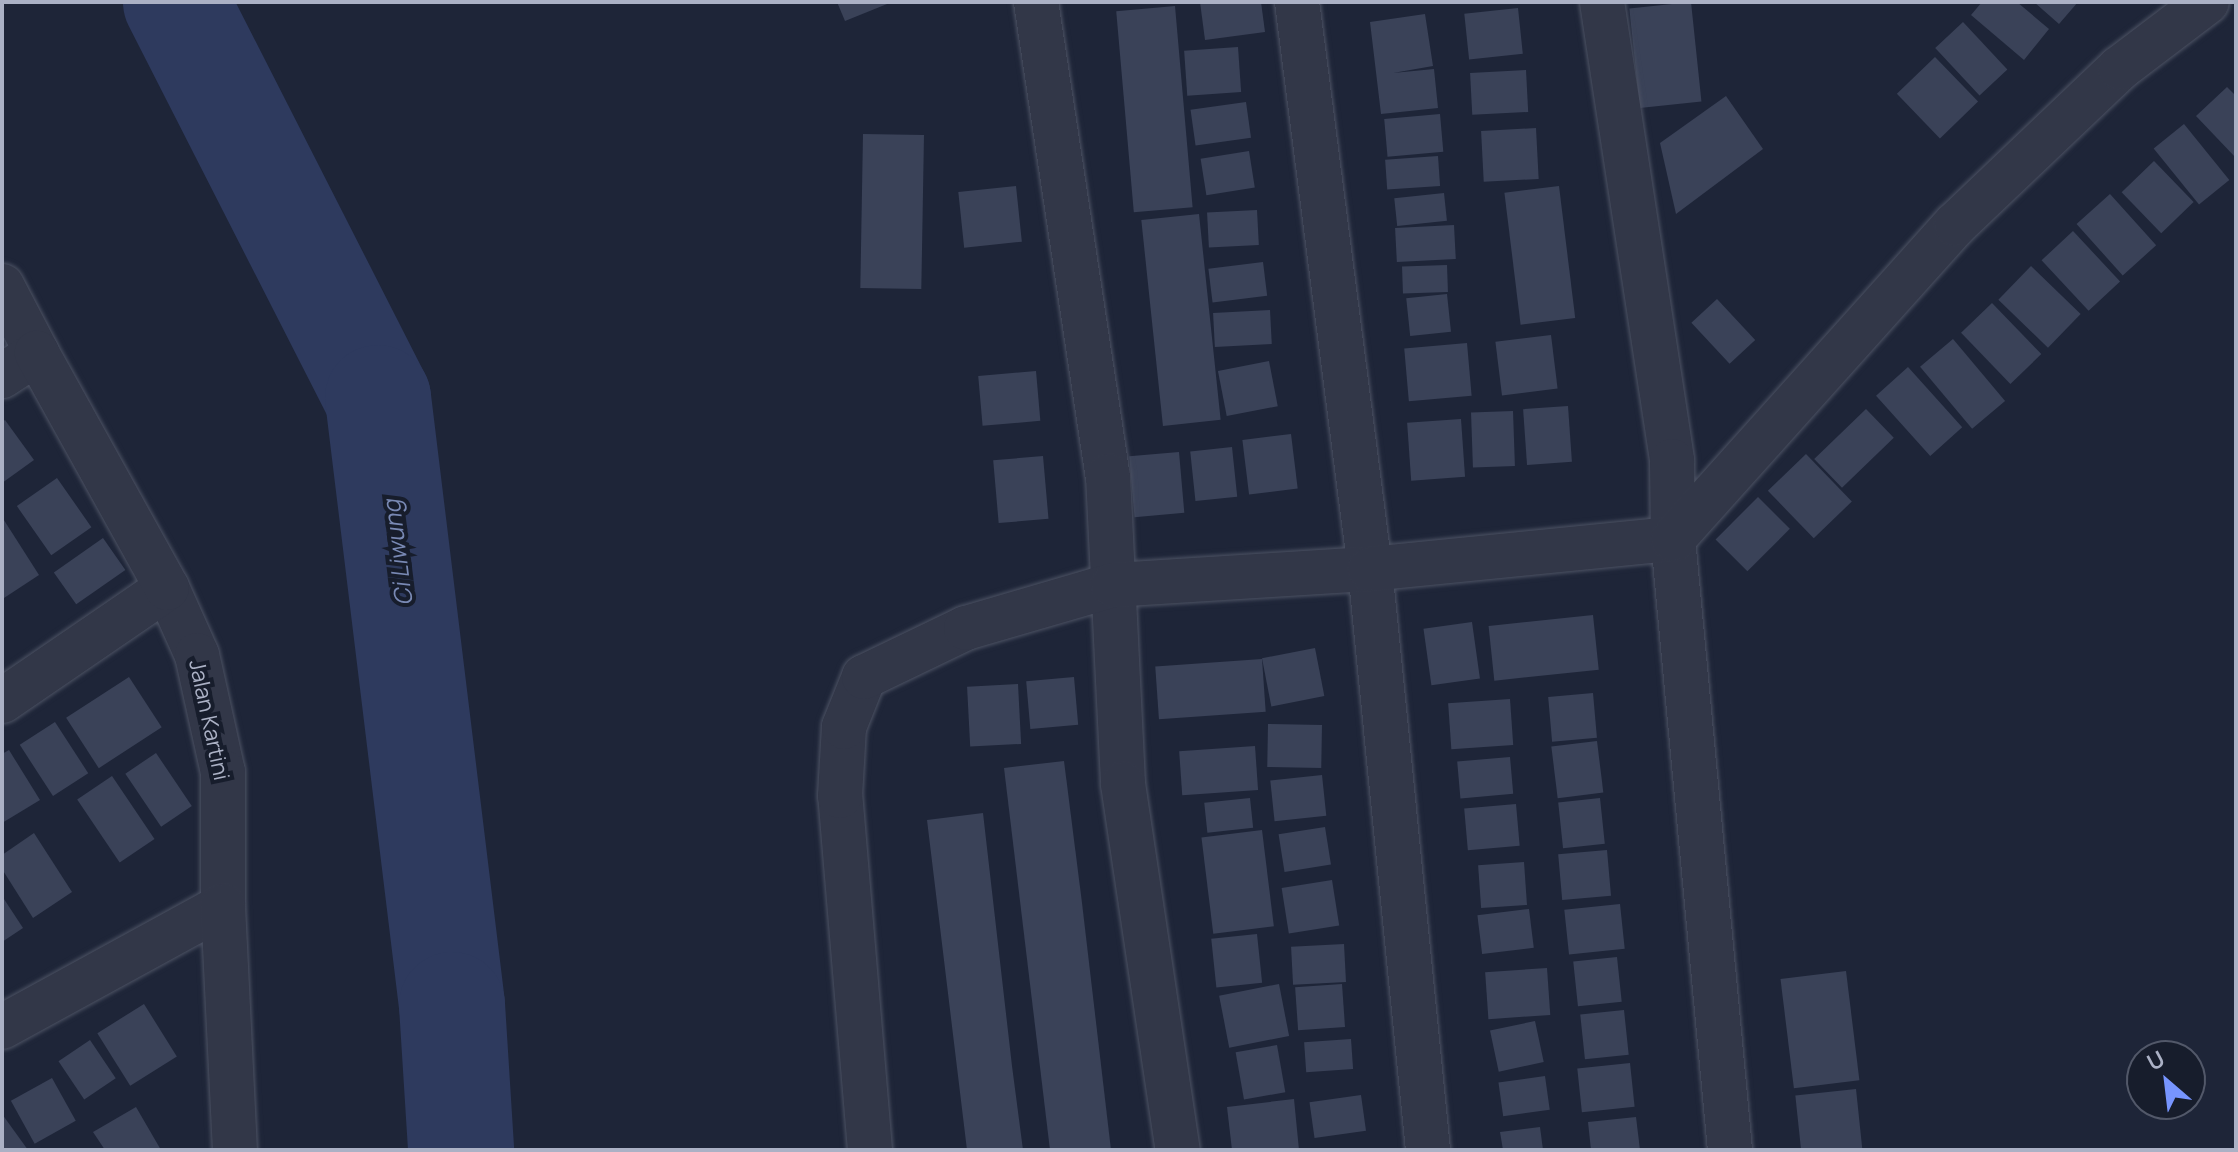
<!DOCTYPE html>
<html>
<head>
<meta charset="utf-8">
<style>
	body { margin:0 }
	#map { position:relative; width:2238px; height:1152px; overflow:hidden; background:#1e2538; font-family:Manrope,sans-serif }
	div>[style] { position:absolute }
	.river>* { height:106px; margin:-53px; padding:0 53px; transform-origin:53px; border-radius:53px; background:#2e3a5e }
	.building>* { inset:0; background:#3a4258; transform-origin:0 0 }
	.roads { filter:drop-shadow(0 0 2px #4c5263) drop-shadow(0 0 2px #4c5263) }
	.street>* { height:44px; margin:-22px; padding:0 22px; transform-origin:22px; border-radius:22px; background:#323748 }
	span { translate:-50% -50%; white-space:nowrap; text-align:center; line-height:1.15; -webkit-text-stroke:8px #171d2c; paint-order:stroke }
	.street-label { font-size:22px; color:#abb1c5 }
	.water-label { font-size:24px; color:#7989b4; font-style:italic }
	.frame { position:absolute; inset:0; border:4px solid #abb1c5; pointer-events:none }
	.north { position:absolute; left:2126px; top:1040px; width:80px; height:80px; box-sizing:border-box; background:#171d2c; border:2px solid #525869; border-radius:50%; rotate:332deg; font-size:22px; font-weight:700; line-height:32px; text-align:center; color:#abb1c5 }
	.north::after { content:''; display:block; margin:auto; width:28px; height:36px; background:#7795ff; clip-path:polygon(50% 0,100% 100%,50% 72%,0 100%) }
</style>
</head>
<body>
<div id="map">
	<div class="river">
		<div style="left:176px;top:2px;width:445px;rotate:63deg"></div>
		<div style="left:378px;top:398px;width:611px;rotate:83.05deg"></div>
		<div style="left:452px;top:1005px;width:145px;rotate:86.4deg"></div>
	</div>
	<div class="building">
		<div style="clip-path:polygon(837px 2px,892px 2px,845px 21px)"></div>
		<div style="clip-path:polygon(1200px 2px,1261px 2px,1265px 32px,1205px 40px)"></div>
		<div style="left:1691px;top:2px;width:100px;height:62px;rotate:84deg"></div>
		<div style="clip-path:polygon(1982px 2px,2017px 2px,2049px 29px,2024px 60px,1971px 15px)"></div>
		<div style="clip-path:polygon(2034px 2px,2078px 2px,2059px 24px)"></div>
		<div style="left:1175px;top:6px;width:202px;height:59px;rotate:85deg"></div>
		<div style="left:1518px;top:8px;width:46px;height:54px;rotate:84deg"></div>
		<div style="clip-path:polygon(1425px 14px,1433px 66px,1393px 73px,1434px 69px,1438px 108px,1381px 114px,1370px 22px)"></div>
		<div style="left:1963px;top:22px;width:65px;height:38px;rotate:47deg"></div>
		<div style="left:1238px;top:47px;width:45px;height:54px;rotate:86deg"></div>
		<div style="left:1935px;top:57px;width:62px;height:53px;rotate:46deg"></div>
		<div style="left:1526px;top:70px;width:42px;height:56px;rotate:87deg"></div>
		<div style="clip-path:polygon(2227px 87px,2236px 96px,2236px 158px,2196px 116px)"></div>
		<div style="clip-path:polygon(1726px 96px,1763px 149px,1676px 214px,1660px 143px)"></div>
		<div style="left:1246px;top:102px;width:36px;height:56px;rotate:82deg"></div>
		<div style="left:1440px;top:114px;width:38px;height:56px;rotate:85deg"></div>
		<div style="left:2184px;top:124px;width:72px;height:39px;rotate:51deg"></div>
		<div style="left:1536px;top:128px;width:51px;height:55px;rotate:87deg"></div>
		<div style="left:863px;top:134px;width:61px;height:154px;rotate:1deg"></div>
		<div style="left:1249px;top:151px;width:37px;height:49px;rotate:81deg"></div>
		<div style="left:1438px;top:156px;width:30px;height:53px;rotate:86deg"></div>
		<div style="left:2154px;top:161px;width:57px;height:45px;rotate:46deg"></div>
		<div style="left:1016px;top:186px;width:56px;height:58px;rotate:84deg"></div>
		<div style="left:1559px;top:186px;width:133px;height:55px;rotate:83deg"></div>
		<div style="left:1444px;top:193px;width:28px;height:50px;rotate:84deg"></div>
		<div style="left:2110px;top:194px;width:69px;height:45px;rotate:48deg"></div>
		<div style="left:1257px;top:210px;width:35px;height:50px;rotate:87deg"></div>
		<div style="left:1199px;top:214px;width:207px;height:58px;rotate:84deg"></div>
		<div style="left:1454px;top:225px;width:34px;height:59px;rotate:87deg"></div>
		<div style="left:2073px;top:231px;width:69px;height:43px;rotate:47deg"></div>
		<div style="left:1263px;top:262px;width:34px;height:55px;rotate:83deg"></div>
		<div style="left:1447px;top:265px;width:27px;height:45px;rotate:88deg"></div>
		<div style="left:2031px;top:266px;width:69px;height:47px;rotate:44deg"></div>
		<div style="left:1447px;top:294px;width:38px;height:41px;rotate:84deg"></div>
		<div style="left:1717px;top:299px;width:56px;height:35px;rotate:47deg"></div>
		<div style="left:1992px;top:303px;width:71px;height:43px;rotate:46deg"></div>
		<div style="left:1270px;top:310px;width:34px;height:57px;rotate:87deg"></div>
		<div style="left:1551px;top:335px;width:54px;height:56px;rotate:83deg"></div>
		<div style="left:1953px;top:339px;width:81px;height:43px;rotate:50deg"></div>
		<div style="left:1467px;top:343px;width:53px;height:63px;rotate:85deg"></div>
		<div style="left:1269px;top:361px;width:46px;height:52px;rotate:79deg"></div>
		<div style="left:1908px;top:367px;width:81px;height:43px;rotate:48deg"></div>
		<div style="left:1036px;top:371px;width:50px;height:58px;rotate:85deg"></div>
		<div style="left:1568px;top:406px;width:56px;height:45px;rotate:86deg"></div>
		<div style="left:1866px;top:409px;width:40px;height:72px;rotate:46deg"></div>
		<div style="left:1513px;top:411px;width:55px;height:42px;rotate:88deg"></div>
		<div style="left:1461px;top:419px;width:58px;height:54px;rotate:86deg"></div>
		<div style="clip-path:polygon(5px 420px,34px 460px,2px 483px,2px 422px)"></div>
		<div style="left:1291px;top:434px;width:55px;height:49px;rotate:83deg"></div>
		<div style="left:1232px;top:447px;width:50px;height:42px;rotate:84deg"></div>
		<div style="left:1179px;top:452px;width:61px;height:50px;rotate:85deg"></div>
		<div style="left:1806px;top:454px;width:66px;height:53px;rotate:46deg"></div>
		<div style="left:1043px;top:456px;width:63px;height:50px;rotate:85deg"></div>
		<div style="left:57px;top:478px;width:60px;height:49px;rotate:55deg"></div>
		<div style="left:1758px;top:497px;width:45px;height:60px;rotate:45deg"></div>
		<div style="clip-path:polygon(2px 517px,39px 575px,4px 598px,2px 595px)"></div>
		<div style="left:103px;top:538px;width:39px;height:60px;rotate:55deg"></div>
		<div style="left:1593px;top:615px;width:55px;height:105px;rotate:84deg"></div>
		<div style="left:1472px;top:622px;width:57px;height:49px;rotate:82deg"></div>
		<div style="left:1315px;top:648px;width:49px;height:54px;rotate:79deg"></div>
		<div style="left:1262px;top:659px;width:53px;height:107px;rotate:86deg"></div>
		<div style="left:129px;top:677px;width:60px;height:75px;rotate:57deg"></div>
		<div style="left:1074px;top:677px;width:48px;height:48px;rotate:85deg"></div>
		<div style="left:1018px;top:684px;width:60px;height:51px;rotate:87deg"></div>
		<div style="left:1593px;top:693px;width:45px;height:45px;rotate:85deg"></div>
		<div style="left:1510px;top:699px;width:46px;height:62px;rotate:86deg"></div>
		<div style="left:55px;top:722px;width:61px;height:42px;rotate:57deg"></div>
		<div style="left:1268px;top:724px;width:54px;height:43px;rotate:1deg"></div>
		<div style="left:1597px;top:741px;width:52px;height:46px;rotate:83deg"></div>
		<div style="left:1255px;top:746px;width:44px;height:76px;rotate:86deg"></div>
		<div style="clip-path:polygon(9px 750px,40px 800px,2px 823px,2px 754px)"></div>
		<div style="left:156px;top:753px;width:64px;height:37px;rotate:56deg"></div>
		<div style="left:1510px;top:757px;width:37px;height:53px;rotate:85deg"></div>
		<div style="clip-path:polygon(1064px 761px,1082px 903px,1111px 1150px,1050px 1150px,1004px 768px)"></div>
		<div style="left:1322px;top:775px;width:41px;height:52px;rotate:84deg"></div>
		<div style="left:112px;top:776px;width:76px;height:42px;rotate:56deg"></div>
		<div style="left:1250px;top:798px;width:30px;height:46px;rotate:84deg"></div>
		<div style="left:1600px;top:798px;width:46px;height:42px;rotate:84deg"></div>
		<div style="left:1516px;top:804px;width:42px;height:52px;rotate:85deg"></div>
		<div style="clip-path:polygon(983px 813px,1012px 1066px,1023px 1150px,967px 1150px,927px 820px)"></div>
		<div style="left:1325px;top:827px;width:38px;height:47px;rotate:81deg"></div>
		<div style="left:1262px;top:830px;width:97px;height:61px;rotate:83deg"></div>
		<div style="clip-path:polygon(34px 833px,72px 892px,33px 918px,2px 869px,2px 855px)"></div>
		<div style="left:1607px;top:850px;width:46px;height:49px;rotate:85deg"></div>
		<div style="left:1524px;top:862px;width:43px;height:46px;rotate:86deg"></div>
		<div style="left:1332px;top:880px;width:46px;height:51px;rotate:81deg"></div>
		<div style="clip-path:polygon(2px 896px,23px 928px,2px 942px)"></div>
		<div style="left:1620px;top:904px;width:45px;height:56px;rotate:84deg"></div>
		<div style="left:1529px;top:909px;width:39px;height:52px;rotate:83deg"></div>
		<div style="left:1257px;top:934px;width:49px;height:46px;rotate:84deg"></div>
		<div style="left:1344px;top:944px;width:38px;height:53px;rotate:87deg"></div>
		<div style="left:1617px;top:957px;width:45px;height:44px;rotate:84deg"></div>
		<div style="left:1547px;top:968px;width:47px;height:62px;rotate:86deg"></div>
		<div style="left:1846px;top:971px;width:110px;height:66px;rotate:83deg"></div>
		<div style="left:1279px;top:984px;width:53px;height:61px;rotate:79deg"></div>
		<div style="left:1342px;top:984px;width:43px;height:47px;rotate:86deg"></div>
		<div style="left:144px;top:1004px;width:62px;height:55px;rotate:58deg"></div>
		<div style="left:1624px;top:1010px;width:45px;height:44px;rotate:84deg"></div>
		<div style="left:1535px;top:1021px;width:42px;height:46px;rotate:78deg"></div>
		<div style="left:1351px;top:1039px;width:30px;height:47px;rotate:86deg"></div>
		<div style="left:90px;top:1040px;width:46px;height:38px;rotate:56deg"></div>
		<div style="left:1277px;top:1045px;width:48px;height:42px;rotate:80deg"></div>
		<div style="left:1630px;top:1063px;width:44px;height:53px;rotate:84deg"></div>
		<div style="left:1545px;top:1076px;width:34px;height:47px;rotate:82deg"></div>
		<div style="left:52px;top:1078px;width:49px;height:47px;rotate:61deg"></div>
		<div style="left:1856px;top:1089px;width:61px;height:61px;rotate:84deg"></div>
		<div style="left:1361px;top:1095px;width:36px;height:52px;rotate:82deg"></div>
		<div style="clip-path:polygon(1294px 1099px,1299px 1150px,1232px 1150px,1227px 1107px)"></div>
		<div style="clip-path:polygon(136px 1107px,161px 1150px,105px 1150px,93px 1132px)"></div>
		<div style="clip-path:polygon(2px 1114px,28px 1150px,2px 1150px)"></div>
		<div style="clip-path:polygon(1636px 1117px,1640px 1150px,1591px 1150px,1588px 1122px)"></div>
		<div style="clip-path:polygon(1540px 1127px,1543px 1150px,1503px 1150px,1500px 1132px)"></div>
	</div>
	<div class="roads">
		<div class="street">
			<div style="left:1036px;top:2px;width:479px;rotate:81.4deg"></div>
			<div style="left:1108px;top:476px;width:308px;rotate:87.2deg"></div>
			<div style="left:1123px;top:784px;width:370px;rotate:81.5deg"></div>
			<div style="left:1297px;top:2px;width:572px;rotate:82.66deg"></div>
			<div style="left:1370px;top:569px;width:584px;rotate:84.3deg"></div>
			<div style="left:1602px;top:2px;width:464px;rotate:81.3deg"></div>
			<div style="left:1672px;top:461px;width:78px;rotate:89.3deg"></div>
			<div style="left:1673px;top:539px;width:614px;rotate:84.67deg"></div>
			<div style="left:2px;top:286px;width:76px;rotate:62.4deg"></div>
			<div style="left:37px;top:353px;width:42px;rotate:146.7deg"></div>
			<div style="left:167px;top:588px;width:73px;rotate:65.9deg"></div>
			<div style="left:197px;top:655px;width:120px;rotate:77.5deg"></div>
			<div style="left:223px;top:772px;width:134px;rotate:90deg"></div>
			<div style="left:2px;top:701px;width:200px;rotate:-34.4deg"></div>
			<div style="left:167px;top:588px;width:269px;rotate:-119deg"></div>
			<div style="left:2px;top:1027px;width:252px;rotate:-28.7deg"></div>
			<div style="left:223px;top:906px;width:244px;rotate:87.2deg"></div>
			<div style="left:870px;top:1150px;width:355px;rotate:-94.8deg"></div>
			<div style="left:840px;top:796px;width:69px;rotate:-86.7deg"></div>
			<div style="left:844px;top:727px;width:54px;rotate:-68.2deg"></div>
			<div style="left:864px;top:677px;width:113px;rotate:-25.7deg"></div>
			<div style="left:966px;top:628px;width:153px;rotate:-16.3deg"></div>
			<div style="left:1113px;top:585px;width:257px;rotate:-3.6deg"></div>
			<div style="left:1370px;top:569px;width:304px;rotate:-5.7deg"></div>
			<div style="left:1673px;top:539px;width:423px;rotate:-48.1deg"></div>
			<div style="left:1956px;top:224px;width:226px;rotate:-43.6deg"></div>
			<div style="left:2120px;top:68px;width:109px;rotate:-37.2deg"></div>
		</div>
	</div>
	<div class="street-label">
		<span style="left:209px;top:720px;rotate:78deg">Jalan Kartini</span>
	</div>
	<div class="water-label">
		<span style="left:397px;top:553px;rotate:-97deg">Ci Liwung</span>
	</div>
	<div class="frame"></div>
	<div class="north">U</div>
</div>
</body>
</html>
